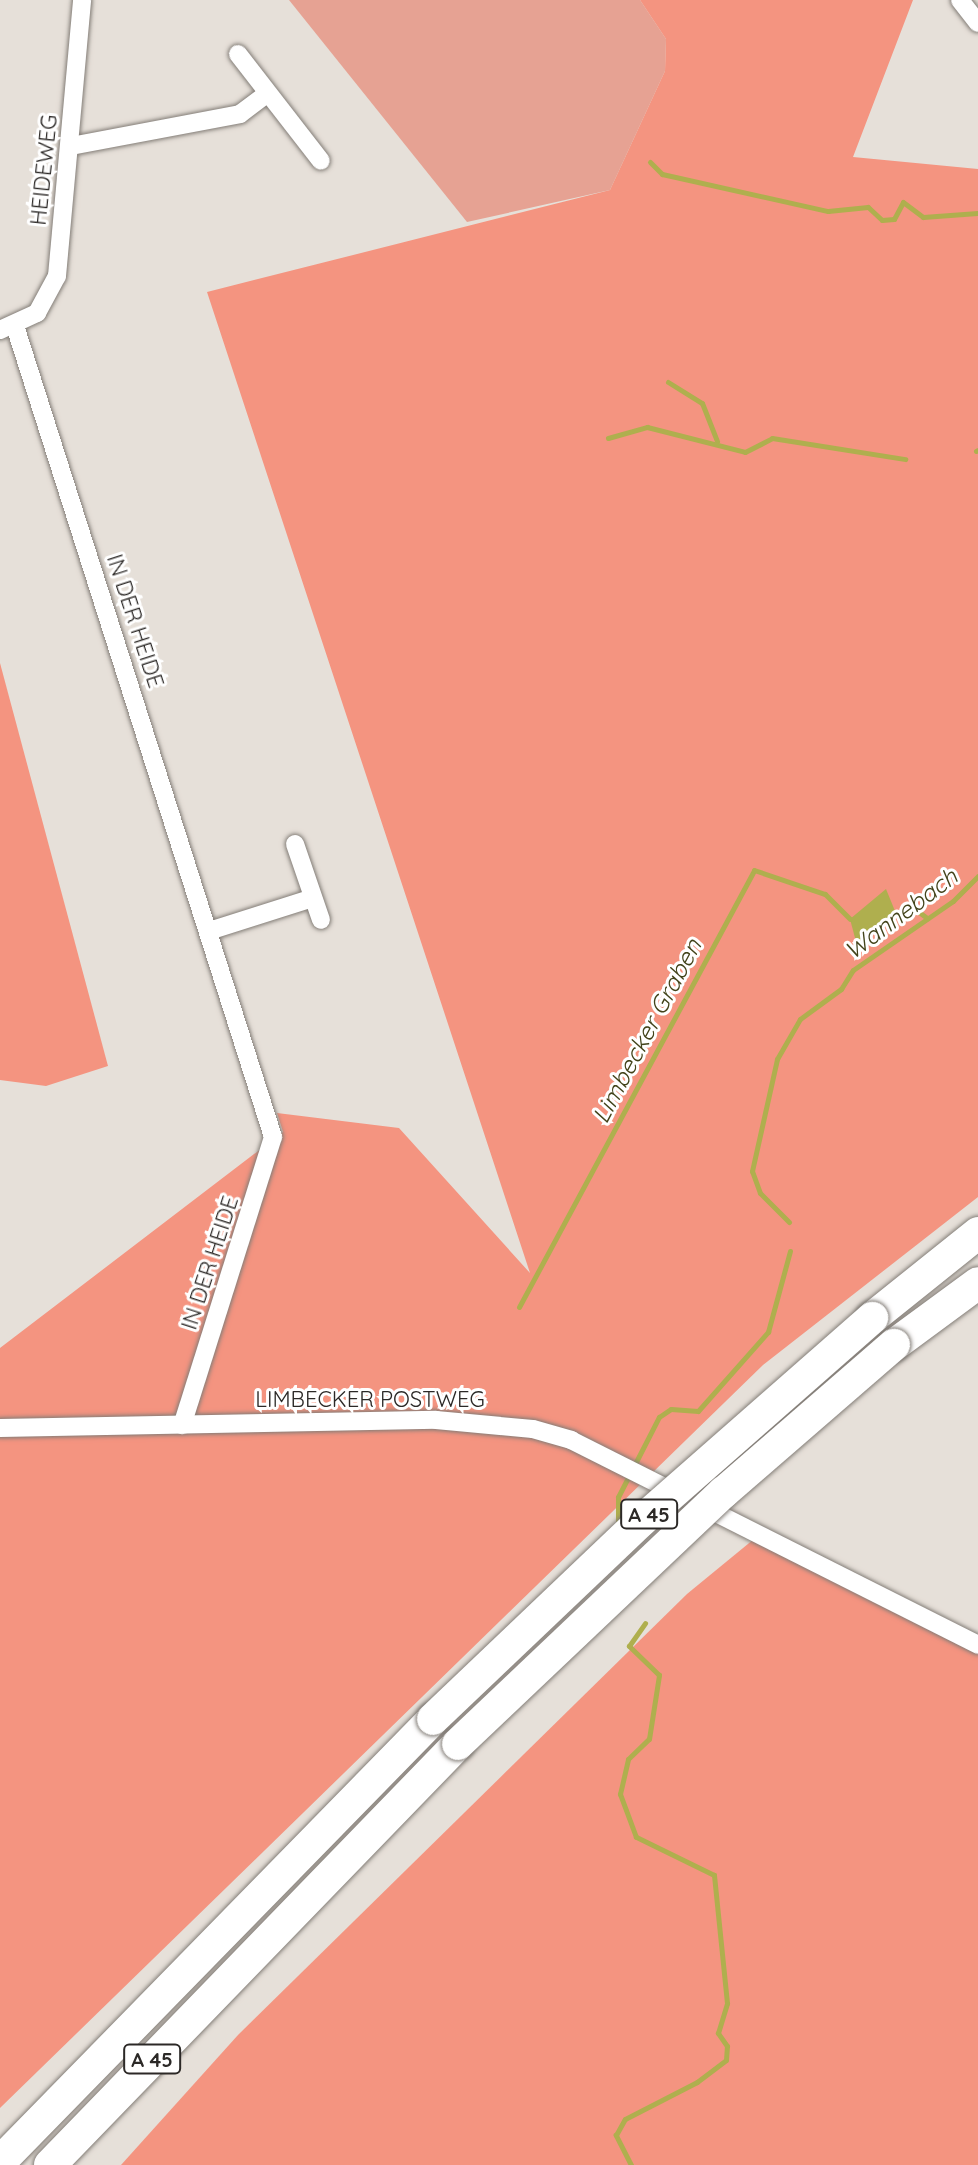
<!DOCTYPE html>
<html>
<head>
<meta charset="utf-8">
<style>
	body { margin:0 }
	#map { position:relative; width:978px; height:2165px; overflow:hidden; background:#e6e0d9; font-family:Quicksand,sans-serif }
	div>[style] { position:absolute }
	.green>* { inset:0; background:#e6a293 }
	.forest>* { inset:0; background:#f49480 }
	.water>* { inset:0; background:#afaf4e }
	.stream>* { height:5px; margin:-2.5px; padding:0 2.5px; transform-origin:2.5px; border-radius:2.5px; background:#afaf4e }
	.roads { filter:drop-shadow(0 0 2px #837d77) drop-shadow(0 0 2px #837d77) }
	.minor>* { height:18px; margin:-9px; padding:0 9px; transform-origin:9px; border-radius:9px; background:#fff }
	.motorway>* { height:32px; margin:-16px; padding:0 16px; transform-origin:16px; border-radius:16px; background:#fff }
	.bridges { filter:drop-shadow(0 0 2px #837d77) drop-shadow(0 0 2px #837d77) }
	.motorway-bridge>* { height:32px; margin:-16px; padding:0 16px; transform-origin:16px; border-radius:16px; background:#fff }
	span { translate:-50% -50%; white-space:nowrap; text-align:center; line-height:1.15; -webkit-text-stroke:6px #fff; paint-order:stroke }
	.shield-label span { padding:2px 6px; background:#fff; border:2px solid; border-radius:6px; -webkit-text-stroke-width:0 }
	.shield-label { font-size:20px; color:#2c2927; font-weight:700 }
	.street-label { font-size:22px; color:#2c2927 }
	.water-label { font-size:24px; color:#43431a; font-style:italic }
</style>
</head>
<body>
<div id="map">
	<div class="green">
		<div style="clip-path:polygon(289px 0,640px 0,666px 39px,665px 71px,610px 190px,467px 222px)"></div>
	</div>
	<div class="forest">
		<div style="clip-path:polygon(640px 0,913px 0,853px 157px,978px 169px,978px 1197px,763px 1365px,0 2108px,0 1348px,283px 1132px,277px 1113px,399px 1128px,530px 1273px,207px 292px,610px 190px,665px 71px,666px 39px)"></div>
		<div style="clip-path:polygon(0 663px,108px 1066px,46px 1086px,0 1080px)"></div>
		<div style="clip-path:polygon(754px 1539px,978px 1645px,978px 2165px,121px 2165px,238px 2035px,687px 1594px)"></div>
	</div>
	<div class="water">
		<div style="clip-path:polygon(886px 889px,895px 911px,863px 942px,855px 938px,850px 919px)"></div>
	</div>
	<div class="stream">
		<div style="left:650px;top:162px;width:17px;rotate:45deg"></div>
		<div style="left:662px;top:174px;width:170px;rotate:12.6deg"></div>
		<div style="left:828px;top:211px;width:40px;rotate:-5.7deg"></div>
		<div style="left:868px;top:207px;width:19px;rotate:43deg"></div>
		<div style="left:882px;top:220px;width:12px;rotate:-5deg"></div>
		<div style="left:894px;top:219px;width:19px;rotate:-62deg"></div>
		<div style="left:903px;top:202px;width:25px;rotate:37deg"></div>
		<div style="left:923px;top:217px;width:55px;rotate:-4.2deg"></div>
		<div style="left:668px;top:382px;width:40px;rotate:32deg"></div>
		<div style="left:702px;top:403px;width:41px;rotate:68.5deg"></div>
		<div style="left:608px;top:438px;width:41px;rotate:-15.8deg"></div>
		<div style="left:647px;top:427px;width:101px;rotate:14.3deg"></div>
		<div style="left:745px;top:452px;width:30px;rotate:-27deg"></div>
		<div style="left:772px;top:438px;width:135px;rotate:9deg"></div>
		<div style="left:976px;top:451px;width:2px;rotate:-27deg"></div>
		<div style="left:912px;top:907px;width:19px;rotate:36deg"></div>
		<div style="left:789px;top:1222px;width:41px;rotate:-135deg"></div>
		<div style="left:760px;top:1193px;width:23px;rotate:-110deg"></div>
		<div style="left:752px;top:1171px;width:115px;rotate:-77.4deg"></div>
		<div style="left:777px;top:1059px;width:46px;rotate:-60.1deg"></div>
		<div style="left:800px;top:1019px;width:51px;rotate:-36.2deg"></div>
		<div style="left:841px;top:989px;width:22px;rotate:-58deg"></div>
		<div style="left:853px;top:970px;width:121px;rotate:-34.6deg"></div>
		<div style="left:953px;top:901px;width:35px;rotate:-45deg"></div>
		<div style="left:519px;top:1307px;width:496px;rotate:-61.7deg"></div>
		<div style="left:754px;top:870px;width:75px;rotate:18.7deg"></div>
		<div style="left:825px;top:894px;width:35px;rotate:45deg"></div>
		<div style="left:618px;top:1528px;width:31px;rotate:-90deg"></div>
		<div style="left:618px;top:1497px;width:90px;rotate:-62.9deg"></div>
		<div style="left:659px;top:1417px;width:14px;rotate:-34deg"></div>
		<div style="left:671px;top:1409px;width:27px;rotate:4deg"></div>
		<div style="left:698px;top:1411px;width:106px;rotate:-48.5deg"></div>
		<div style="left:768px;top:1332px;width:84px;rotate:-74.8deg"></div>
		<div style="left:631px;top:2165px;width:34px;rotate:-117deg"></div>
		<div style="left:616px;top:2135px;width:18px;rotate:-61deg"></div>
		<div style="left:625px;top:2119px;width:81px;rotate:-27.2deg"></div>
		<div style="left:697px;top:2082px;width:36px;rotate:-37deg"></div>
		<div style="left:726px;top:2060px;width:14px;rotate:-86deg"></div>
		<div style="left:727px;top:2046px;width:16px;rotate:-125deg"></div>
		<div style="left:718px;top:2033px;width:31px;rotate:-73deg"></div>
		<div style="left:727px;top:2003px;width:129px;rotate:-95.8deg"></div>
		<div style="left:714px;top:1875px;width:87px;rotate:-154deg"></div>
		<div style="left:636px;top:1837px;width:46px;rotate:-110.4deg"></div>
		<div style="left:620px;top:1794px;width:36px;rotate:-77deg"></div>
		<div style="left:628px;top:1759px;width:29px;rotate:-44deg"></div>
		<div style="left:649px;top:1739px;width:65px;rotate:-81.1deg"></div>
		<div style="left:659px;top:1675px;width:42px;rotate:-136deg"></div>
		<div style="left:629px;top:1646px;width:28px;rotate:-55deg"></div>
	</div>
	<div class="roads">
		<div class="minor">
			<div style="left:960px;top:0;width:29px;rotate:52deg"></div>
			<div style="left:238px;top:54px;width:135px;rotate:52.2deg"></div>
			<div style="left:71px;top:146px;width:172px;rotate:-10.7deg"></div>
			<div style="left:240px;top:114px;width:31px;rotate:-37deg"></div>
			<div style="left:15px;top:326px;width:851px;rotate:72.35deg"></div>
			<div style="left:273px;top:1137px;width:302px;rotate:107.5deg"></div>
			<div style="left:0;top:330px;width:41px;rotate:-24.7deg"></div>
			<div style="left:37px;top:313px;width:42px;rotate:-61.6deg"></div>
			<div style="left:57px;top:276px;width:277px;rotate:-84.8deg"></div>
			<div style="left:295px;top:844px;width:80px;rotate:71.1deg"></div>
			<div style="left:209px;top:931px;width:109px;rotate:-17.6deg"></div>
			<div style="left:0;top:1428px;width:436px;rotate:-1.1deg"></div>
			<div style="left:436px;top:1420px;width:97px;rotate:5.3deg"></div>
			<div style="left:533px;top:1429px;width:40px;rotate:16deg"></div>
			<div style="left:571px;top:1440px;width:456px;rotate:26.7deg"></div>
		</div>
		<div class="motorway">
			<div style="left:872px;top:1318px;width:136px;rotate:-38.7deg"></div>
			<div style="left:894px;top:1345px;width:104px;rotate:-36.4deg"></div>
			<div style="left:0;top:2162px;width:619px;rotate:-45.65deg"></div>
			<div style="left:50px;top:2165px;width:586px;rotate:-45.9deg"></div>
		</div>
	</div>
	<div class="bridges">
		<div class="motorway-bridge">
			<div style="left:433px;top:1719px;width:287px;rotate:-43.6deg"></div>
			<div style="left:641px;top:1521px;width:308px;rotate:-41.3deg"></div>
			<div style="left:458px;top:1744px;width:366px;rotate:-43.5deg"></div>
			<div style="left:724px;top:1492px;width:225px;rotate:-40.9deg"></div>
		</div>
	</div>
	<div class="shield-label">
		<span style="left:649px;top:1514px">A 45</span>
		<span style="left:152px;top:2059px">A 45</span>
	</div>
	<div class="street-label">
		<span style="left:44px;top:170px;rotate:-84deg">HEIDEWEG</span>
		<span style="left:135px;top:621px;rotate:72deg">IN DER HEIDE</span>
		<span style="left:210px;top:1263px;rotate:-72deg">IN DER HEIDE</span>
		<span style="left:370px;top:1400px">LIMBECKER POSTWEG</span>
	</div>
	<div class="water-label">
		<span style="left:901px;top:914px;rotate:-37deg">Wannebach</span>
		<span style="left:647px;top:1031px;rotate:-62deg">Limbecker Graben</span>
	</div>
</div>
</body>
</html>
